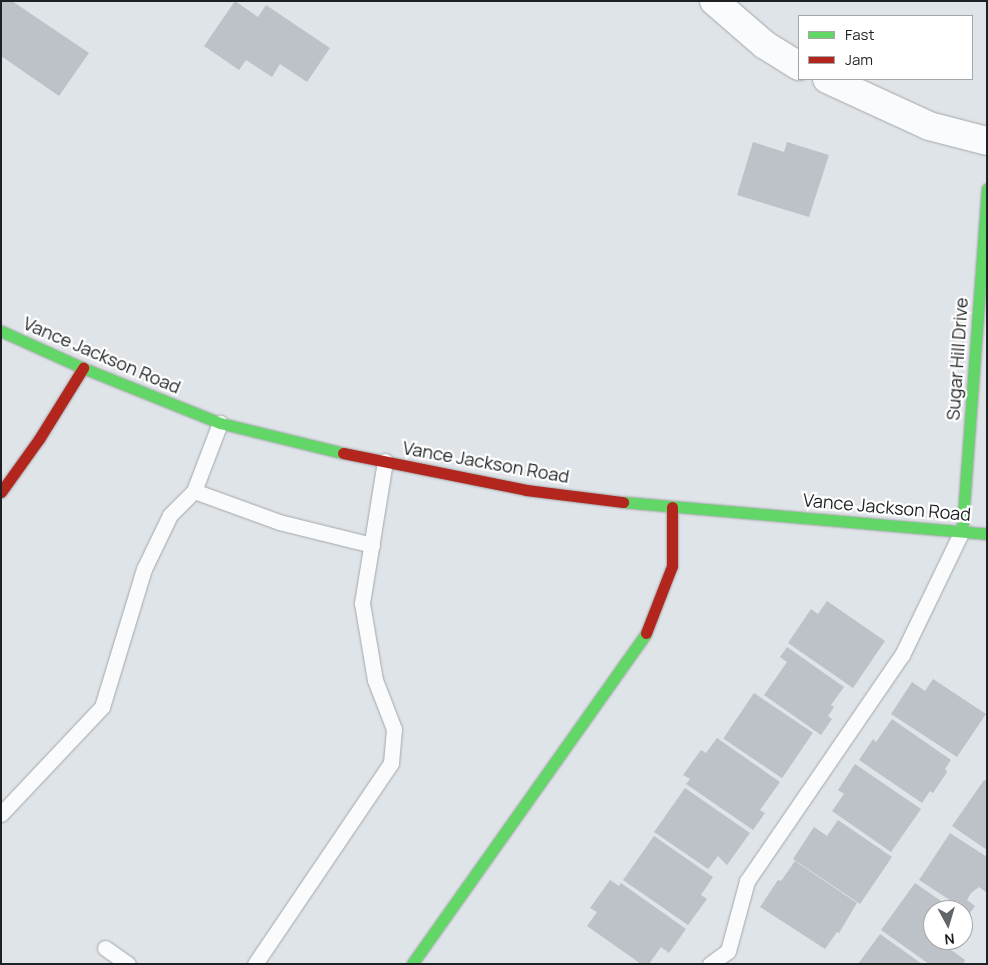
<!DOCTYPE html>
<html>
<head>
<meta charset="utf-8">
<style>
	body { margin:0 }
	#map { position:relative; width:988px; height:965px; overflow:hidden; background:#dfe4e8; font-family:Manrope,sans-serif }
	div>[style] { position:absolute }
	.building>* { inset:0; background:#bcc2c8; transform-origin:0 0 }
	.roads { filter:drop-shadow(0 0 1px #a3a7aa) drop-shadow(0 0 1px #a3a7aa) }
	.lane>* { height:15px; margin:-7.5px; padding:0 7.5px; transform-origin:7.5px; border-radius:7.5px; background:#fafbfc }
	.street>* { height:28px; margin:-14px; padding:0 14px; transform-origin:14px; border-radius:14px; background:#fafbfc }
	.fast>* { height:11px; margin:-5.5px; padding:0 5.5px; transform-origin:5.5px; border-radius:5.5px; background:#63d668 }
	.jam>* { height:11px; margin:-5.5px; padding:0 5.5px; transform-origin:5.5px; border-radius:5.5px; background:#b3261e }
	span { translate:-50% -50%; white-space:nowrap; text-align:center; line-height:1.15; -webkit-text-stroke:4.5px #fff; paint-order:stroke }
	.street-label { font-size:18px; color:#1e2124 }
	.frame { position:absolute; inset:0; border:2px solid #1e2124; pointer-events:none }
	.legend { position:absolute; left:798px; top:15px; width:175px; height:65px; box-sizing:border-box; background:#fff; border:1px solid #a5a6a7; margin:0; padding:6px 9px; list-style:none; font-size:15px; color:#1e2124 }
	.legend li { display:flex; align-items:center; gap:10px; height:25px }
	.legend b { width:25px; border:1px solid #a5a6a7 }
	.north { position:absolute; left:923px; top:900px; width:50px; height:50px; box-sizing:border-box; background:#fff; border:1px solid #a5a6a7; border-radius:50%; rotate:174deg; font-size:14px; font-weight:700; line-height:20px; text-align:center; color:#1e2124 }
	.north::after { content:''; display:block; margin:auto; width:18px; height:22px; background:#626569; clip-path:polygon(50% 0,100% 100%,50% 72%,0 100%) }
</style>
</head>
<body>
<div id="map">
	<div class="building">
		<div style="clip-path:polygon(1px 1px,12px 1px,89px 53px,59px 96px,1px 56px)"></div>
		<div style="clip-path:polygon(235px 1px,258px 17px,266px 5px,330px 48px,307px 82px,280px 64px,272px 77px,246px 60px,239px 70px,204px 46px)"></div>
		<div style="clip-path:polygon(753px 142px,784px 152px,787px 142px,829px 155px,809px 217px,737px 195px)"></div>
		<div style="clip-path:polygon(827px 601px,885px 641px,853px 688px,788px 643px,811px 609px,818px 614px)"></div>
		<div style="clip-path:polygon(787px 647px,844px 687px,831px 705px,834px 707px,828px 716px,832px 719px,821px 735px,764px 695px,787px 662px,780px 657px)"></div>
		<div style="clip-path:polygon(933px 679px,986px 714px,957px 757px,891px 714px,912px 682px,925px 691px)"></div>
		<div style="left:754px;top:693px;width:71px;height:55px;rotate:34deg"></div>
		<div style="clip-path:polygon(892px 719px,951px 760px,945px 769px,947px 772px,933px 793px,930px 791px,922px 803px,859px 760px,873px 739px,876px 742px)"></div>
		<div style="clip-path:polygon(717px 738px,780px 782px,760px 810px,765px 813px,753px 830px,686px 784px,690px 779px,683px 775px,701px 750px,706px 753px)"></div>
		<div style="clip-path:polygon(855px 764px,921px 809px,891px 852px,832px 811px,844px 794px,838px 790px)"></div>
		<div style="clip-path:polygon(984px 780px,987px 781px,987px 850px,952px 826px)"></div>
		<div style="clip-path:polygon(685px 788px,750px 833px,727px 865px,718px 856px,708px 869px,654px 832px)"></div>
		<div style="clip-path:polygon(838px 820px,892px 857px,860px 904px,793px 859px,814px 827px,827px 836px)"></div>
		<div style="clip-path:polygon(950px 833px,987px 857px,987px 890px,986px 892px,979px 887px,971px 893px,967px 900px,975px 906px,970px 913px,919px 880px)"></div>
		<div style="clip-path:polygon(654px 836px,713px 877px,701px 895px,707px 899px,688px 925px,623px 880px)"></div>
		<div style="clip-path:polygon(795px 861px,857px 903px,839px 933px,837px 932px,825px 949px,760px 907px,778px 880px,781px 881px)"></div>
		<div style="clip-path:polygon(610px 880px,619px 886px,621px 883px,686px 929px,669px 953px,661px 947px,649px 964px,641px 964px,587px 926px,597px 912px,590px 908px)"></div>
		<div style="clip-path:polygon(915px 883px,954px 910px,933px 910px,933px 940px,954px 940px,955px 942px,950px 949px,965px 960px,963px 964px,929px 964px,881px 930px)"></div>
		<div style="clip-path:polygon(880px 934px,922px 964px,858px 964px)"></div>
	</div>
	<div class="roads">
		<div class="lane">
			<div style="left:194px;top:491px;width:90px;rotate:20deg"></div>
			<div style="left:279px;top:522px;width:96px;rotate:13.9deg"></div>
			<div style="left:1px;top:814px;width:147px;rotate:-46.7deg"></div>
			<div style="left:102px;top:707px;width:144px;rotate:-73.1deg"></div>
			<div style="left:144px;top:569px;width:60px;rotate:-64.3deg"></div>
			<div style="left:170px;top:515px;width:34px;rotate:-45deg"></div>
			<div style="left:194px;top:491px;width:73px;rotate:-69.1deg"></div>
			<div style="left:105px;top:948px;width:28px;rotate:35deg"></div>
			<div style="left:255px;top:964px;width:243px;rotate:-55.9deg"></div>
			<div style="left:391px;top:763px;width:34px;rotate:-85deg"></div>
			<div style="left:394px;top:729px;width:53px;rotate:-111.2deg"></div>
			<div style="left:375px;top:680px;width:78px;rotate:-99.6deg"></div>
			<div style="left:362px;top:603px;width:144px;rotate:-80.8deg"></div>
			<div style="left:710px;top:964px;width:22px;rotate:-36deg"></div>
			<div style="left:728px;top:951px;width:73px;rotate:-74.8deg"></div>
			<div style="left:747px;top:881px;width:274px;rotate:-55.6deg"></div>
			<div style="left:902px;top:655px;width:138px;rotate:-64.2deg"></div>
		</div>
		<div class="street">
			<div style="left:714px;top:1px;width:67px;rotate:40.8deg"></div>
			<div style="left:765px;top:45px;width:40px;rotate:32deg"></div>
			<div style="left:827px;top:79px;width:112px;rotate:24.7deg"></div>
			<div style="left:929px;top:126px;width:60px;rotate:14.5deg"></div>
		</div>
		<div class="fast">
			<div style="left:1px;top:331px;width:90px;rotate:24.3deg"></div>
			<div style="left:83px;top:368px;width:148px;rotate:21.9deg"></div>
			<div style="left:220px;top:423px;width:127px;rotate:13.7deg"></div>
			<div style="left:623px;top:502px;width:365px;rotate:5deg"></div>
			<div style="left:962px;top:531px;width:343px;rotate:-85.8deg"></div>
			<div style="left:412px;top:964px;width:405px;rotate:-54.7deg"></div>
		</div>
		<div class="jam">
			<div style="left:343px;top:453px;width:187px;rotate:11.4deg"></div>
			<div style="left:526px;top:490px;width:98px;rotate:7.1deg"></div>
			<div style="left:1px;top:492px;width:65px;rotate:-54.4deg"></div>
			<div style="left:39px;top:439px;width:84px;rotate:-58.2deg"></div>
			<div style="left:646px;top:633px;width:72px;rotate:-68.8deg"></div>
			<div style="left:672px;top:566px;width:59px;rotate:-90deg"></div>
		</div>
	</div>
	<div class="street-label">
		<span style="left:102px;top:355px;rotate:23deg">Vance Jackson Road</span>
		<span style="left:957px;top:359px;rotate:-86deg">Sugar Hill Drive</span>
		<span style="left:486px;top:462px;rotate:10deg">Vance Jackson Road</span>
		<span style="left:887px;top:507px;rotate:5deg">Vance Jackson Road</span>
	</div>
	<div class="frame"></div>
	<ul class="legend">
	<li><b style="height:6px;background:#63d668"></b>Fast</li>
	<li><b style="height:6px;background:#b3261e"></b>Jam</li>
	</ul>
	<div class="north">N</div>
</div>
</body>
</html>
